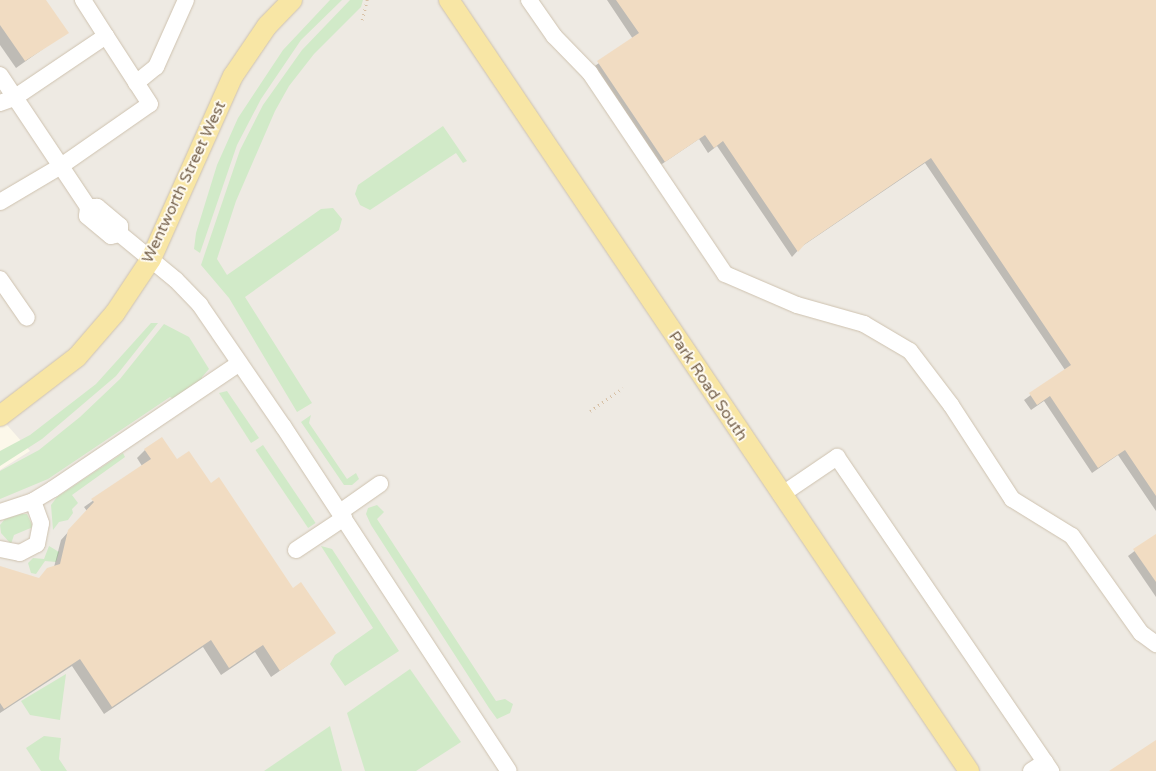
<!DOCTYPE html>
<html>
<head>
<meta charset="utf-8">
<style>
	body { margin:0 }
	#map { position:relative; width:1156px; height:771px; overflow:hidden; background:#fcf8ea; font-family:"Varela Round",sans-serif }
	div>[style] { position:absolute }
	.industrial>* { inset:0; background:#eeeae3 }
	.green>* { inset:0; background:#d1eac8; transform-origin:0 0 }
	.shadow>* { inset:0; background:#0003 }
	.building>* { inset:0; background:#f1dcc2 }
	.path>* { height:2.5px; margin-top:-1.25px; transform-origin:0; background:repeating-linear-gradient(90deg,#d7c0a5 0 1px,transparent 0 5px) }
	.roads { filter:drop-shadow(0 0 1px #cec2af) drop-shadow(0 0 1px #cec2af) }
	.minor>* { height:16px; margin:-8px; padding:0 8px; transform-origin:8px; border-radius:8px; background:#fff }
	.major>* { height:20px; margin:-10px; padding:0 10px; transform-origin:10px; border-radius:10px; background:#f8e6a5 }
	span { translate:-50% -50%; white-space:nowrap; text-align:center; line-height:1.15; -webkit-text-stroke:4px #fffbf1; paint-order:stroke }
	.street-label { font-size:16px; color:#77634d }
</style>
</head>
<body>
<div id="map">
	<div class="industrial">
		<div style="clip-path:polygon(0 0,1156px 0,1156px 771px,0 771px,0 470px,30px 451px,0 417px)"></div>
	</div>
	<div class="green">
		<div style="clip-path:polygon(330px 0,342px 0,301px 40px,261px 99px,237px 145px,200px 253px,194px 249px,196px 233px,217px 165px,238px 118px,283px 50px)"></div>
		<div style="clip-path:polygon(350px 0,363px 0,361px 7px,314px 54px,289px 86px,275px 111px,236px 201px,217px 259px,227px 275px,321px 209px,333px 208px,342px 219px,339px 230px,245px 297px,312px 403px,297px 412px,229px 298px,201px 265px,240px 150px,263px 105px,302px 50px)"></div>
		<div style="clip-path:polygon(443px 126px,467px 161px,463px 163px,456px 153px,370px 210px,360px 205px,355px 194px,358px 185px)"></div>
		<div style="clip-path:polygon(151px 323px,158px 323px,116px 376px,42px 439px,0 466px,0 451px,30px 435px,96px 384px)"></div>
		<div style="clip-path:polygon(164px 324px,189px 337px,209px 369px,202px 377px,202px 381px,174px 399px,170px 397px,48px 479px,0 499px,0 471px,39px 450px,80px 417px,120px 379px)"></div>
		<div style="clip-path:polygon(227px 391px,259px 438px,251px 443px,219px 393px)"></div>
		<div style="clip-path:polygon(311px 415px,309px 423px,347px 479px,356px 473px,359px 479px,352px 485px,344px 485px,301px 422px)"></div>
		<div style="left:263px;top:445px;width:94px;height:9px;rotate:56deg"></div>
		<div style="clip-path:polygon(123px 453px,125px 457px,72px 495px,78px 503px,72px 509px,73px 513px,68px 520px,59px 522px,53px 530px,51px 505px,57px 497px)"></div>
		<div style="clip-path:polygon(377px 505px,384px 512px,377px 519px,496px 701px,505px 699px,513px 704px,510px 713px,497px 719px,489px 708px,371px 525px,366px 514px,368px 508px)"></div>
		<div style="clip-path:polygon(21px 514px,27px 514px,33px 527px,14px 535px,11px 544px,1px 533px,0 525px,5px 519px)"></div>
		<div style="clip-path:polygon(49px 546px,59px 552px,56px 562px,45px 561px,36px 574px,31px 573px,28px 563px,33px 558px,44px 559px)"></div>
		<div style="clip-path:polygon(321px 546px,332px 549px,399px 651px,345px 686px,330px 664px,335px 655px,373px 628px)"></div>
		<div style="clip-path:polygon(410px 669px,461px 742px,416px 771px,365px 771px,347px 713px)"></div>
		<div style="clip-path:polygon(66px 674px,60px 720px,30px 715px,21px 701px)"></div>
		<div style="clip-path:polygon(330px 726px,342px 771px,264px 771px)"></div>
		<div style="clip-path:polygon(44px 736px,61px 738px,59px 759px,67px 771px,41px 771px,26px 748px)"></div>
	</div>
	<div class="shadow">
		<div style="clip-path:polygon(0 0,45px 0,67px 32px,16px 68px,0 45px)"></div>
		<div style="clip-path:polygon(607px 0,1156px 0,1156px 511px,1118px 455px,1092px 473px,1044px 401px,1031px 410px,1024px 400px,1065px 370px,925px 163px,801px 247px,792px 257px,717px 146px,708px 153px,699px 139px,659px 166px,592px 68px,633px 39px)"></div>
		<div style="clip-path:polygon(145px 450px,176px 461px,210px 485px,293px 590px,334px 633px,271px 677px,255px 652px,221px 675px,203px 647px,104px 714px,72px 666px,0 713px,0 568px,39px 579px,54px 567px,61px 540px,87px 511px,84px 507px,142px 466px,137px 458px)"></div>
		<div style="clip-path:polygon(1156px 535px,1156px 597px,1128px 556px)"></div>
	</div>
	<div class="building">
		<div style="clip-path:polygon(0 0,46px 0,69px 33px,25px 61px,0 25px)"></div>
		<div style="clip-path:polygon(616px 0,1156px 0,1156px 496px,1125px 450px,1098px 468px,1050px 396px,1037px 405px,1029px 393px,1071px 365px,931px 158px,805px 244px,798px 252px,723px 141px,714px 148px,705px 135px,665px 162px,597px 61px,639px 33px)"></div>
		<div style="clip-path:polygon(162px 437px,177px 459px,189px 451px,211px 483px,219px 477px,293px 588px,301px 582px,336px 633px,280px 671px,263px 645px,229px 668px,211px 640px,112px 707px,80px 659px,4px 709px,0 703px,0 566px,39px 578px,47px 568px,60px 564px,68px 530px,94px 502px,91px 499px,151px 459px,144px 449px)"></div>
		<div style="clip-path:polygon(1156px 534px,1156px 582px,1133px 549px)"></div>
		<div style="clip-path:polygon(1156px 740px,1156px 771px,1109px 771px)"></div>
	</div>
	<div class="path">
		<div style="left:362px;top:20px;width:21px;rotate:-76deg"></div>
		<div style="left:590px;top:411px;width:40px;rotate:-34.9deg"></div>
	</div>
	<div class="roads">
		<div class="minor">
			<div style="left:529px;top:0;width:44px;rotate:55.2deg"></div>
			<div style="left:554px;top:36px;width:52px;rotate:45.8deg"></div>
			<div style="left:590px;top:73px;width:242px;rotate:56.1deg"></div>
			<div style="left:725px;top:274px;width:78px;rotate:23.3deg"></div>
			<div style="left:797px;top:305px;width:70px;rotate:15.8deg"></div>
			<div style="left:864px;top:324px;width:53px;rotate:30.4deg"></div>
			<div style="left:910px;top:351px;width:68px;rotate:52.8deg"></div>
			<div style="left:951px;top:405px;width:112px;rotate:57deg"></div>
			<div style="left:1012px;top:499px;width:70px;rotate:31.7deg"></div>
			<div style="left:1072px;top:536px;width:119px;rotate:54.6deg"></div>
			<div style="left:1141px;top:633px;width:19px;rotate:36deg"></div>
			<div style="left:0;top:75px;width:159px;rotate:56.3deg"></div>
			<div style="left:88px;top:207px;width:9px;rotate:96deg"></div>
			<div style="left:87px;top:216px;width:31px;rotate:40deg"></div>
			<div style="left:111px;top:236px;width:9px;rotate:-13deg"></div>
			<div style="left:120px;top:234px;width:8px;rotate:-90deg"></div>
			<div style="left:120px;top:226px;width:30px;rotate:-140deg"></div>
			<div style="left:97px;top:207px;width:9px;rotate:180deg"></div>
			<div style="left:136px;top:83px;width:26px;rotate:-39deg"></div>
			<div style="left:156px;top:67px;width:73px;rotate:-65.9deg"></div>
			<div style="left:0;top:103px;width:15px;rotate:-20deg"></div>
			<div style="left:14px;top:98px;width:111px;rotate:-34deg"></div>
			<div style="left:106px;top:36px;width:43px;rotate:-122.6deg"></div>
			<div style="left:0;top:202px;width:71px;rotate:-30.5deg"></div>
			<div style="left:61px;top:166px;width:108px;rotate:-34.9deg"></div>
			<div style="left:150px;top:104px;width:81px;rotate:-122.9deg"></div>
			<div style="left:120px;top:234px;width:72px;rotate:39.4deg"></div>
			<div style="left:176px;top:280px;width:35px;rotate:46deg"></div>
			<div style="left:200px;top:305px;width:147px;rotate:55.6deg"></div>
			<div style="left:283px;top:426px;width:412px;rotate:56.8deg"></div>
			<div style="left:0;top:279px;width:47px;rotate:55.3deg"></div>
			<div style="left:781px;top:495px;width:68px;rotate:-34.2deg"></div>
			<div style="left:837px;top:457px;width:380px;rotate:55.7deg"></div>
			<div style="left:0;top:512px;width:35px;rotate:-18deg"></div>
			<div style="left:33px;top:501px;width:23px;rotate:-31deg"></div>
			<div style="left:53px;top:489px;width:225px;rotate:-34deg"></div>
			<div style="left:340px;top:512px;width:49px;rotate:-35deg"></div>
			<div style="left:0;top:549px;width:20px;rotate:11deg"></div>
			<div style="left:20px;top:553px;width:19px;rotate:-28deg"></div>
			<div style="left:37px;top:544px;width:21px;rotate:-79deg"></div>
			<div style="left:41px;top:523px;width:23px;rotate:-110deg"></div>
			<div style="left:296px;top:550px;width:58px;rotate:-33.7deg"></div>
			<div style="left:1031px;top:771px;width:17px;rotate:-33deg"></div>
		</div>
		<div class="major">
			<div style="left:449px;top:0;width:930px;rotate:56deg"></div>
			<div style="left:0;top:416px;width:97px;rotate:-37.5deg"></div>
			<div style="left:77px;top:357px;width:58px;rotate:-49.2deg"></div>
			<div style="left:115px;top:313px;width:65px;rotate:-56.3deg"></div>
			<div style="left:151px;top:259px;width:201px;rotate:-65.9deg"></div>
			<div style="left:233px;top:76px;width:60px;rotate:-55.8deg"></div>
			<div style="left:267px;top:26px;width:36px;rotate:-46deg"></div>
		</div>
	</div>
	<div class="street-label">
		<span style="left:184px;top:182px;rotate:-65deg">Wentworth Street West</span>
		<span style="left:708px;top:386px;rotate:56deg">Park Road South</span>
	</div>
</div>
</body>
</html>
